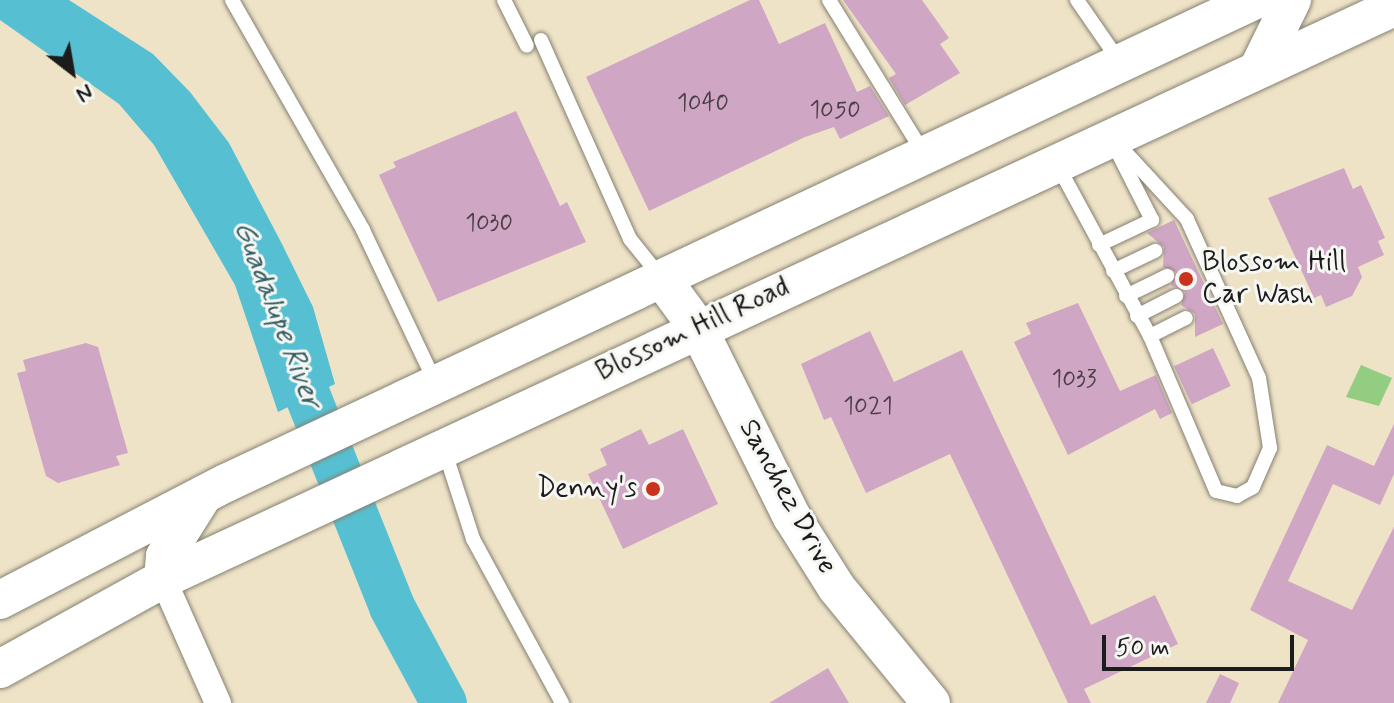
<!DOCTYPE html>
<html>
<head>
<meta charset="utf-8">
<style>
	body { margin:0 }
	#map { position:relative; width:1394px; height:703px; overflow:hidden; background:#eee3c7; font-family:Mynerve,sans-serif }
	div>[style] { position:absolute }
	.green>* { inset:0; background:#93cd81 }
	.water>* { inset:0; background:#56c0d2 }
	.river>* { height:46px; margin:-23px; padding:0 23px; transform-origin:23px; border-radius:23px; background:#56c0d2 }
	.building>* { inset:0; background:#d0a6c5; transform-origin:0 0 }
	.roads { filter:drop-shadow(0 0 2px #858072) drop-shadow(0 0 2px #858072) }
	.lane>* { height:14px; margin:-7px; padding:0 7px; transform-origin:7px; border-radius:7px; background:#fff }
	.street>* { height:26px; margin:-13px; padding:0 13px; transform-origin:13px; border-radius:13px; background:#fff }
	.secondary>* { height:38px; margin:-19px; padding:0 19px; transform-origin:19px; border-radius:19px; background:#fff }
	.dots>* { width:22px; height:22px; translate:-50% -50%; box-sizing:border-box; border:4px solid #f6f6f2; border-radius:50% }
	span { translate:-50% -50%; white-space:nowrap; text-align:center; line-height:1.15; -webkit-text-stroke:6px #f6f6f2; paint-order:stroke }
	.number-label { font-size:24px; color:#493e46 }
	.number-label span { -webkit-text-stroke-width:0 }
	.poi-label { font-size:28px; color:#1c1c1c }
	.left { translate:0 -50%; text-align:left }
	.right { translate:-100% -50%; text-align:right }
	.street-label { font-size:28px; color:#1c1c1c }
	.water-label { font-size:30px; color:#335e65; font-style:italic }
	.north { position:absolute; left:32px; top:32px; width:80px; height:80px; -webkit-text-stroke:6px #f6f6f2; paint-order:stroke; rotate:149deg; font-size:22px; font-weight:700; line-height:32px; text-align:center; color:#1c1c1c }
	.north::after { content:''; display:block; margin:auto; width:28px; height:36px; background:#1c1c1c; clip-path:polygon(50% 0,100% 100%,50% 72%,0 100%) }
	.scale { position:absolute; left:1102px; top:635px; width:192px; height:36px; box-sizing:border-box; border:4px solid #1c1c1c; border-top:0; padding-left:10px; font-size:24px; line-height:28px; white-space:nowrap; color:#1c1c1c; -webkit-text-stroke:6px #f6f6f2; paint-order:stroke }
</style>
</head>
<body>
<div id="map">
	<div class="green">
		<div style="clip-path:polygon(1361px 365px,1392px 378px,1379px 406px,1346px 397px)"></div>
	</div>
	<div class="water">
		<div style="clip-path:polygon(0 0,69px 0,153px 54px,190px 92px,229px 143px,282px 244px,313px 307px,335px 384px,278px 412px,235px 285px,154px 145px,119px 104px,0 20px)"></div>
	</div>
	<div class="river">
		<div style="left:285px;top:339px;width:289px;rotate:68.2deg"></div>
		<div style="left:392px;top:607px;width:109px;rotate:61.6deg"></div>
	</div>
	<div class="building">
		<div style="clip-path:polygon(750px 0,759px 0,779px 44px,825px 23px,857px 92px,870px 86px,889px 116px,840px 139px,834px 127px,805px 137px,649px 211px,586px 77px)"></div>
		<div style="clip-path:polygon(843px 0,922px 0,949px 38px,940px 44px,960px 73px,905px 105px,889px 78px,896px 74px)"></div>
		<div style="clip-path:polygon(516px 111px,560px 206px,567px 202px,586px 242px,438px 302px,379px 175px,396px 167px,393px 162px)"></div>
		<div style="clip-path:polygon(1344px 168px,1353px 189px,1361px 185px,1385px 238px,1378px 241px,1384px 255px,1358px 267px,1362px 277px,1352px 296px,1326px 307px,1321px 295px,1314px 298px,1268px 198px)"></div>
		<div style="clip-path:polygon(1174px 220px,1223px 324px,1195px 337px,1195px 314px,1181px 305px,1185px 292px,1171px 285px,1176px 272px,1163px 267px,1164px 247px,1147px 233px)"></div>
		<div style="clip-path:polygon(1078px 303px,1120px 391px,1156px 375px,1172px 413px,1160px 419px,1155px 409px,1068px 455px,1014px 342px,1031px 334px,1026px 323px)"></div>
		<div style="clip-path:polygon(870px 331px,894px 382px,962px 350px,1091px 625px,1155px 595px,1178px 644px,1084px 689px,1091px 703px,1068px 703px,950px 454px,866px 493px,831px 417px,824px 420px,801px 364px)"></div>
		<div style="clip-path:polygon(86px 343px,98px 347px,128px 453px,116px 456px,120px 465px,58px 483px,46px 476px,17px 373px,26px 371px,23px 360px)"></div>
		<div style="left:1213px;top:348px;width:42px;height:43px;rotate:65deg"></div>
		<div style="clip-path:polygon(1394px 424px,1394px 474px,1380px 505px,1333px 484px,1288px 581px,1352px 610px,1394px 527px,1394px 703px,1278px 703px,1308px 640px,1250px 610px,1327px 445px,1374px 466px)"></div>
		<div style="clip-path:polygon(641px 429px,649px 445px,683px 429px,718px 504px,623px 549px,588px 474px,607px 465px,600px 449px)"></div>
		<div style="clip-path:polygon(828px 668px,849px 703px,769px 703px)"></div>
		<div style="clip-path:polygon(1220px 674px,1239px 683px,1230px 703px,1206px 703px)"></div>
	</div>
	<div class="roads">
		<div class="lane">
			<div style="left:232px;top:0;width:265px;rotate:60.3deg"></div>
			<div style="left:363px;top:230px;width:170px;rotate:64.6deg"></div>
			<div style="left:504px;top:0;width:51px;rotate:63.4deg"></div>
			<div style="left:829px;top:0;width:179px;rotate:58.3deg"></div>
			<div style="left:1077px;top:0;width:75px;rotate:55.3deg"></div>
			<div style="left:541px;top:40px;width:218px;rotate:65.9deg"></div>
			<div style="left:630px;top:239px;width:46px;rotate:51.1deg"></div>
			<div style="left:1058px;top:166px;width:193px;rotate:61.6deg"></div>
			<div style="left:1150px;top:336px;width:168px;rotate:66.9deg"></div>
			<div style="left:1216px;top:491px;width:22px;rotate:13deg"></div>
			<div style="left:1237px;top:496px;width:18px;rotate:-29deg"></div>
			<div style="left:1253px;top:487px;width:43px;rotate:-66.4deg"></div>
			<div style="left:1270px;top:448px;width:71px;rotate:-98.9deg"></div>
			<div style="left:1259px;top:378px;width:175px;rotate:-114.4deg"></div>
			<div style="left:1187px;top:219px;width:106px;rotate:-132.7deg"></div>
			<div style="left:1099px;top:245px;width:59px;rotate:-25.3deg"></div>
			<div style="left:1152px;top:220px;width:82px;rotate:-116.9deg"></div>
			<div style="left:1113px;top:271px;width:47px;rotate:-25.5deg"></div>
			<div style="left:1126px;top:296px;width:46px;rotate:-26deg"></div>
			<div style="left:1137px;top:316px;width:44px;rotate:-27.1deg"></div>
			<div style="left:1150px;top:336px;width:40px;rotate:-26.6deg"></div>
			<div style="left:444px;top:449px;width:95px;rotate:72.1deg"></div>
			<div style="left:473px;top:539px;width:187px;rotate:61.5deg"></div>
		</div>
		<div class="street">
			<div style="left:163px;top:579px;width:136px;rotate:66.1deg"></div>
		</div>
		<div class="secondary">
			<div style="left:1259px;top:67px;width:75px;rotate:-63.8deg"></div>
			<div style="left:662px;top:279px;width:61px;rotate:53.7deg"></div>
			<div style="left:698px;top:328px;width:211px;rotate:63.6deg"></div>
			<div style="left:792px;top:517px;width:83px;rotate:57.8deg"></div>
			<div style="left:836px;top:587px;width:150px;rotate:50.7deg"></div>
			<div style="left:163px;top:579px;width:23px;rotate:-85deg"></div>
			<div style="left:165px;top:556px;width:73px;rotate:-57.8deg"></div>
			<div style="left:0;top:600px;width:254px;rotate:-27.4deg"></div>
			<div style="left:226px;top:483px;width:1137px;rotate:-25.14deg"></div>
			<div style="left:0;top:669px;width:186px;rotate:-28.9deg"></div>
			<div style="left:163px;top:579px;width:1357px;rotate:-24.92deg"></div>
		</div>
	</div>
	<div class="dots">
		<div style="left:1186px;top:279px;background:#c8321e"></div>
		<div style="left:653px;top:489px;background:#c8321e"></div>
	</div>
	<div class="number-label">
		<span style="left:703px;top:104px">1040</span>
		<span style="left:835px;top:111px">1050</span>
		<span style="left:489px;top:224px">1030</span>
		<span style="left:1074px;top:380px">1033</span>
		<span style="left:868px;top:407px">1021</span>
	</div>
	<div class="poi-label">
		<span class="left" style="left:1202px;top:279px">Blossom Hill<br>Car Wash</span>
		<span class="right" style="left:637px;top:489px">Denny's</span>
	</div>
	<div class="street-label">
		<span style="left:693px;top:330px;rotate:-25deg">Blossom Hill Road</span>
		<span style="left:787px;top:497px;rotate:61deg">Sanchez Drive</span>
	</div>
	<div class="water-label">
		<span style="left:277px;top:315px;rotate:69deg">Guadalupe River</span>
	</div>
	<div class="north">N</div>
	<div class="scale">50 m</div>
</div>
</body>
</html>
